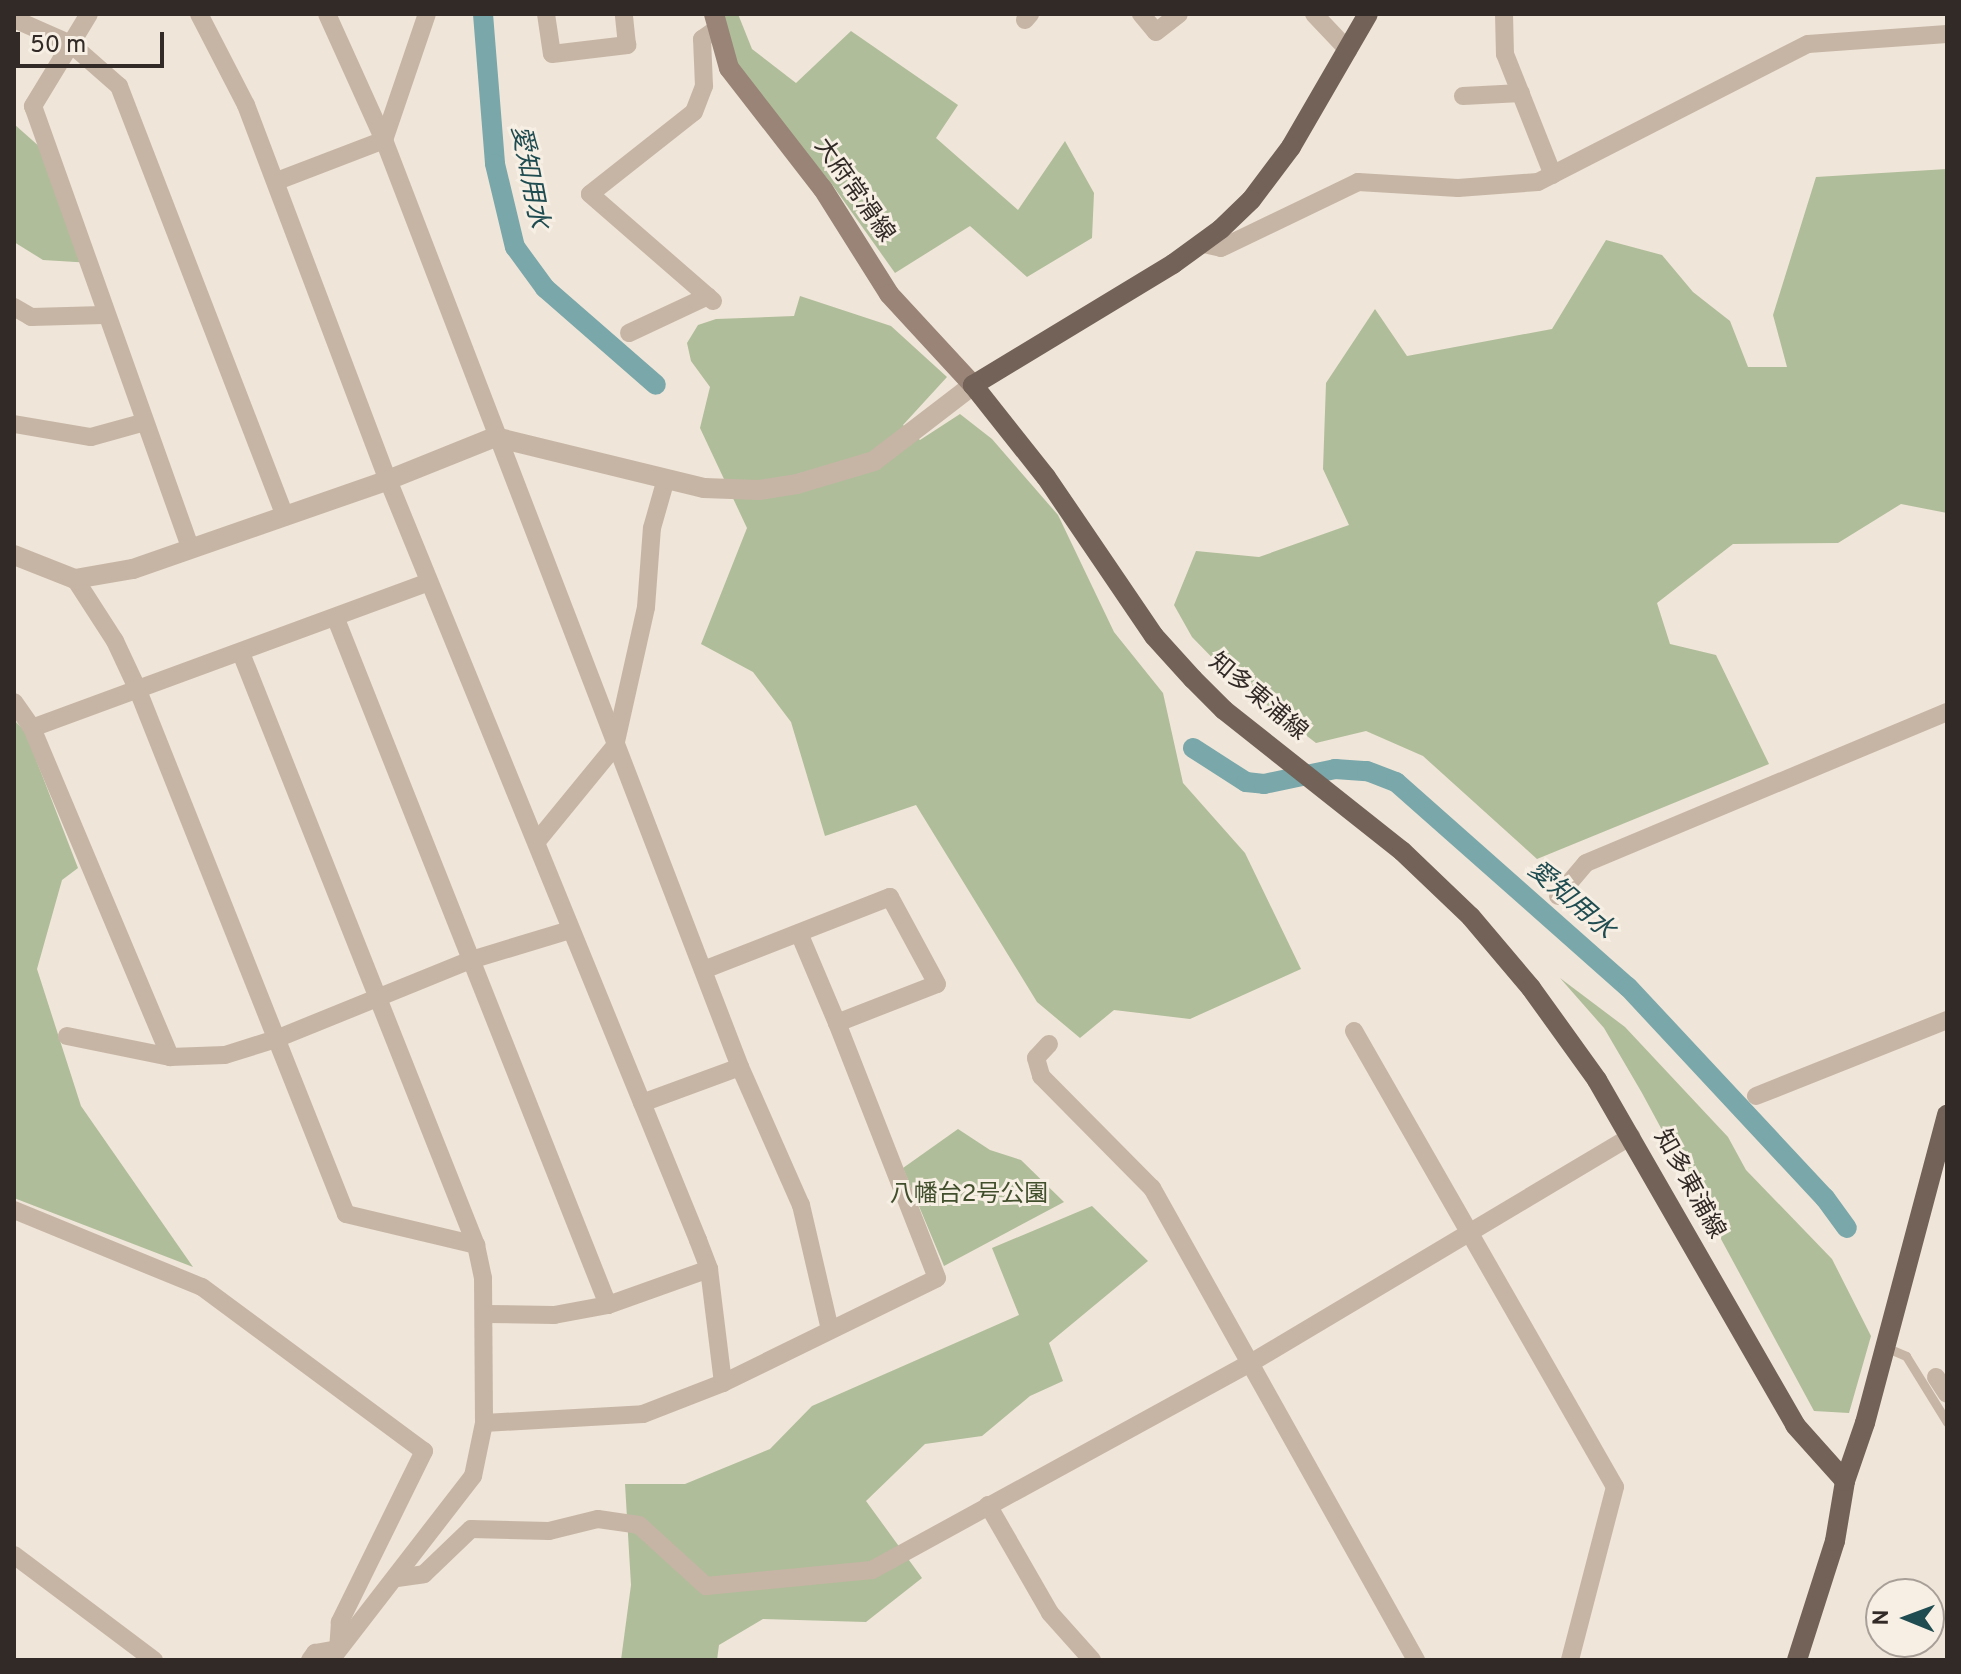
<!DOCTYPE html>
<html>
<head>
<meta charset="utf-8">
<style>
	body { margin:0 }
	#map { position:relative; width:1961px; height:1674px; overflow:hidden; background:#efe5d8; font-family:Overpass,"Noto Sans JP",sans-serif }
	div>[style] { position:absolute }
	.green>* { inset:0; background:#b0bd9a }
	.canal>* { height:20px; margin:-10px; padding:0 10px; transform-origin:10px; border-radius:10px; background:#79a7aa }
	.service>* { height:9px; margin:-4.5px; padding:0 4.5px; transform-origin:4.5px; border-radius:4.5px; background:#c6b5a5 }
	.minor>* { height:18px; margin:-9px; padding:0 9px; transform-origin:9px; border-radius:9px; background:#c6b5a5 }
	.tertiary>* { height:20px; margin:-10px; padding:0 10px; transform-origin:10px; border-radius:10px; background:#c6b5a5 }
	.secondary>* { height:20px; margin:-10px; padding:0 10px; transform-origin:10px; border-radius:10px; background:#998477 }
	.primary>* { height:20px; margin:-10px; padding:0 10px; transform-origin:10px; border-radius:10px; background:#736258 }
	span { translate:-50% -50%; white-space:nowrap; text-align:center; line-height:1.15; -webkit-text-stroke:6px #f7efe4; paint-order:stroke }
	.street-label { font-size:24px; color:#322a26 }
	.park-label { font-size:24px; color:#414f2c }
	.water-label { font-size:26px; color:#1f4c51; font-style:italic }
	.frame { position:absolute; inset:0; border:16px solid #322a26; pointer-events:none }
	.north { position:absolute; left:1865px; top:1578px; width:80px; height:80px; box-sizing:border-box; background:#f7efe4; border:2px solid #a8a098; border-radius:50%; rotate:271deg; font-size:22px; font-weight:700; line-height:32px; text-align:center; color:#322a26 }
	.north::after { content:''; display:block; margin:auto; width:28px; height:36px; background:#1f4c51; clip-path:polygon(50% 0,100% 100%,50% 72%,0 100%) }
	.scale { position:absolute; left:16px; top:32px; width:148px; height:36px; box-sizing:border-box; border:4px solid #322a26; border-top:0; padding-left:10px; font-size:24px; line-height:28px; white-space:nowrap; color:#322a26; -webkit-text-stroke:6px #f7efe4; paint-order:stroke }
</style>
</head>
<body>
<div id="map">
	<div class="green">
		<div style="clip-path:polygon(720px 14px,738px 14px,752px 49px,796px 83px,851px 31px,958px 105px,936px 138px,1018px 210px,1065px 141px,1094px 193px,1092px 238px,1027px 277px,970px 226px,895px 273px,831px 183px,734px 65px)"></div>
		<div style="clip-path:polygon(14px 124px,50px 156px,92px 263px,43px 260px,14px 242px)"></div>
		<div style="clip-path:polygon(1947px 169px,1947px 513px,1901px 504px,1838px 543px,1733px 544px,1657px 603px,1670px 644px,1716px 655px,1769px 764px,1537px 859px,1423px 756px,1366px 731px,1316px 743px,1232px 678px,1192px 637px,1174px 605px,1196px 551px,1259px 557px,1349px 525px,1323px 469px,1326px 383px,1375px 309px,1407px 356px,1552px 329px,1606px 240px,1662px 255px,1693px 292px,1730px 321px,1748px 367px,1787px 367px,1773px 315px,1816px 177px)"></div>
		<div style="clip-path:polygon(800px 296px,891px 326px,947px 377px,903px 425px,920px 440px,960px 414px,992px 439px,1058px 515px,1114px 632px,1163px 693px,1183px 783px,1245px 853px,1301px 969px,1190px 1019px,1114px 1010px,1080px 1038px,1037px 1002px,916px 805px,825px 836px,791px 722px,753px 672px,701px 644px,747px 528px,700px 428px,710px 387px,691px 361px,687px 343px,698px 325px,716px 319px,794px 316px)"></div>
		<div style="clip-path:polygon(14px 720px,25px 731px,78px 868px,62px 880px,37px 969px,81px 1106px,193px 1267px,14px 1198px)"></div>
		<div style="clip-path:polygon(1560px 978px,1625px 1027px,1728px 1137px,1746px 1170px,1832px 1259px,1871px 1336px,1849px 1413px,1814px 1411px,1642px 1093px,1604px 1028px)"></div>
		<div style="clip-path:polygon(958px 1129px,990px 1150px,1021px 1160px,1064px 1202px,944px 1266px,903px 1168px)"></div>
		<div style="clip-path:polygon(1092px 1206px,1148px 1261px,1049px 1343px,1063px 1381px,1030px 1396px,982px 1436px,925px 1444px,866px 1501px,922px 1578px,866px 1622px,763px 1619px,719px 1645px,717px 1660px,621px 1660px,631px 1585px,625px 1484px,685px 1484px,770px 1449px,812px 1406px,1019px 1315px,992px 1248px)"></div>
	</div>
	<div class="canal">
		<div style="left:483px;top:14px;width:150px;rotate:85.4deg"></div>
		<div style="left:495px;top:164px;width:85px;rotate:76.5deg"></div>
		<div style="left:515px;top:247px;width:51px;rotate:53.8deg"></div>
		<div style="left:545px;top:288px;width:147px;rotate:41.1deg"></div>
		<div style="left:1193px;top:748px;width:63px;rotate:32.7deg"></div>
		<div style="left:1246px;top:782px;width:18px;rotate:6deg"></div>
		<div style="left:1264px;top:784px;width:73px;rotate:-11.9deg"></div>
		<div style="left:1335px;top:769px;width:32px;rotate:4deg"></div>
		<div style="left:1367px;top:771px;width:31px;rotate:21deg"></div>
		<div style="left:1396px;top:782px;width:310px;rotate:41.5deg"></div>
		<div style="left:1628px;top:987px;width:289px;rotate:47deg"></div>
		<div style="left:1825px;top:1198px;width:37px;rotate:54deg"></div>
	</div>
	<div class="service">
		<div style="left:1885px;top:1347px;width:23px;rotate:23deg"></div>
		<div style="left:1906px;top:1356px;width:78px;rotate:58.2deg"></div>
	</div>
	<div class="minor">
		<div style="left:89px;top:14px;width:108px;rotate:121.3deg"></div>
		<div style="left:33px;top:106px;width:470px;rotate:70.4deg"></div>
		<div style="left:199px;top:14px;width:102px;rotate:62.7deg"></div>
		<div style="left:246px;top:105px;width:401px;rotate:69.3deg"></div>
		<div style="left:388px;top:480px;width:821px;rotate:67.81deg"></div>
		<div style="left:698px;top:1240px;width:31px;rotate:69deg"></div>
		<div style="left:709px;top:1269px;width:115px;rotate:83deg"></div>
		<div style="left:327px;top:14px;width:138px;rotate:65.7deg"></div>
		<div style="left:384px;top:140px;width:993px;rotate:68.99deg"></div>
		<div style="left:740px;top:1067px;width:151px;rotate:66.2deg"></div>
		<div style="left:801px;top:1205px;width:128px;rotate:76.9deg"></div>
		<div style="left:546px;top:14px;width:40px;rotate:81.5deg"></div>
		<div style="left:552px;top:54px;width:76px;rotate:-6.8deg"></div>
		<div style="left:627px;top:45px;width:31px;rotate:-96deg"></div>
		<div style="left:1141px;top:14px;width:23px;rotate:50deg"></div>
		<div style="left:1156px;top:32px;width:29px;rotate:-38deg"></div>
		<div style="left:1314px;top:14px;width:50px;rotate:46.6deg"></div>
		<div style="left:1504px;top:14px;width:40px;rotate:88.6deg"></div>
		<div style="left:1505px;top:54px;width:130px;rotate:68.4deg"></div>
		<div style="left:14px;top:19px;width:62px;rotate:23.7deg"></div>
		<div style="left:71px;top:44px;width:64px;rotate:41.2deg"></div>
		<div style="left:119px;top:86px;width:458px;rotate:68.9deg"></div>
		<div style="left:1025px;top:20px;width:8px;rotate:-50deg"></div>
		<div style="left:1463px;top:96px;width:58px;rotate:-3deg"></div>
		<div style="left:277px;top:181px;width:115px;rotate:-21deg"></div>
		<div style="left:384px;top:140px;width:133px;rotate:-71.2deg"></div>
		<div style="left:1204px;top:244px;width:17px;rotate:13deg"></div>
		<div style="left:1221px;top:248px;width:152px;rotate:-25.7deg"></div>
		<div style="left:1358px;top:182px;width:100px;rotate:3.4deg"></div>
		<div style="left:1458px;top:188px;width:80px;rotate:-4.3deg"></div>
		<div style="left:1538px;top:182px;width:303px;rotate:-27.1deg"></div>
		<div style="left:1808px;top:44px;width:139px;rotate:-4.1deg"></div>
		<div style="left:713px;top:301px;width:163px;rotate:-139deg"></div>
		<div style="left:590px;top:194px;width:132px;rotate:-38.3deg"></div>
		<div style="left:694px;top:112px;width:28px;rotate:-69deg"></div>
		<div style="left:704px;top:86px;width:47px;rotate:-92.4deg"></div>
		<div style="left:702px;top:39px;width:16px;rotate:-35deg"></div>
		<div style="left:14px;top:307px;width:20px;rotate:30deg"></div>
		<div style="left:31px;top:317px;width:72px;rotate:-1.6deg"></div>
		<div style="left:629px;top:333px;width:87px;rotate:-25.1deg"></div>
		<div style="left:14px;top:424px;width:78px;rotate:9.6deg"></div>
		<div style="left:91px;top:437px;width:53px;rotate:-15.4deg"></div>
		<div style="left:75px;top:579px;width:74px;rotate:57.2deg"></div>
		<div style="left:115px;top:641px;width:52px;rotate:64.9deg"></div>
		<div style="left:137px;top:688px;width:566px;rotate:68.33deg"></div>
		<div style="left:346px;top:1214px;width:134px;rotate:13.4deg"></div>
		<div style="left:336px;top:619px;width:738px;rotate:68.37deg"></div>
		<div style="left:608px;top:1305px;width:107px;rotate:-19.6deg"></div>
		<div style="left:241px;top:653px;width:637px;rotate:68.35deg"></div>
		<div style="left:476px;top:1245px;width:34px;rotate:78deg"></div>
		<div style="left:483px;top:1278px;width:145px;rotate:89.6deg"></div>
		<div style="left:484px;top:1423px;width:54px;rotate:101.7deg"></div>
		<div style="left:473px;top:1476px;width:232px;rotate:127.7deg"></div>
		<div style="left:14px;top:702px;width:32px;rotate:55deg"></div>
		<div style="left:32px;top:728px;width:357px;rotate:67.2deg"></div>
		<div style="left:170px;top:1057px;width:55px;rotate:-2.1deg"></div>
		<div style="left:225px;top:1055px;width:53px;rotate:-17.4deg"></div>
		<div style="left:276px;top:1039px;width:210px;rotate:-22.1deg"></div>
		<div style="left:471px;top:960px;width:103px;rotate:-16.9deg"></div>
		<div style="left:32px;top:728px;width:423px;rotate:-20.2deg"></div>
		<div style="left:538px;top:840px;width:122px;rotate:-50.7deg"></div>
		<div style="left:615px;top:746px;width:142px;rotate:-77.4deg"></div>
		<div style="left:646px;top:607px;width:79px;rotate:-85.7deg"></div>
		<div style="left:652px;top:528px;width:51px;rotate:-74.1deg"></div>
		<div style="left:1558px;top:896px;width:43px;rotate:-49.7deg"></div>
		<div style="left:1586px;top:863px;width:391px;rotate:-22.7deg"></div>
		<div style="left:799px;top:933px;width:98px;rotate:67.1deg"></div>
		<div style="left:1354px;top:1031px;width:525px;rotate:60.21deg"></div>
		<div style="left:1615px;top:1487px;width:179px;rotate:104.6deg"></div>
		<div style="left:67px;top:1036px;width:105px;rotate:11.5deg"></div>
		<div style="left:1049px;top:1044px;width:19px;rotate:133deg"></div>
		<div style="left:1036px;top:1058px;width:19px;rotate:74deg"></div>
		<div style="left:1041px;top:1076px;width:158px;rotate:45.3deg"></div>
		<div style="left:1152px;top:1188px;width:541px;rotate:60.78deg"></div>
		<div style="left:1756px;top:1096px;width:206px;rotate:-21.7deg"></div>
		<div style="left:642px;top:1103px;width:104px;rotate:-20.2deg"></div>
		<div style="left:14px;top:1210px;width:203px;rotate:22.3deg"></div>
		<div style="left:202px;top:1287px;width:276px;rotate:36.5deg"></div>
		<div style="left:424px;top:1451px;width:191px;rotate:116.2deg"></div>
		<div style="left:340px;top:1622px;width:27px;rotate:94deg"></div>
		<div style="left:486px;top:1314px;width:68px;rotate:0.8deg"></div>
		<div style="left:554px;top:1315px;width:55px;rotate:-10.5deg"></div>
		<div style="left:1936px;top:1377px;width:20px;rotate:57deg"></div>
		<div style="left:484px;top:1423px;width:159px;rotate:-3.2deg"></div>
		<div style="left:643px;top:1414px;width:86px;rotate:-21.2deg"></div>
		<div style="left:723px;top:1383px;width:238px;rotate:-26.1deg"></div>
		<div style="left:937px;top:1278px;width:274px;rotate:-111.4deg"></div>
		<div style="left:837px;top:1023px;width:107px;rotate:-21.3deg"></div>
		<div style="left:937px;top:984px;width:99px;rotate:-118.4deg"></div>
		<div style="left:890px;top:897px;width:200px;rotate:158.6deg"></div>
		<div style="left:988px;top:1505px;width:125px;rotate:60.1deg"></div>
		<div style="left:1050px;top:1613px;width:63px;rotate:48.2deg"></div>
		<div style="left:14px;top:1555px;width:175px;rotate:36.9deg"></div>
		<div style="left:397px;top:1578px;width:27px;rotate:-8deg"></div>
		<div style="left:424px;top:1574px;width:65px;rotate:-43.8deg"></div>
		<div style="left:471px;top:1529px;width:78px;rotate:1.5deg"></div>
		<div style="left:549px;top:1531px;width:50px;rotate:-13.8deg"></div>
		<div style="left:598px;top:1519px;width:41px;rotate:8.3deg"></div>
		<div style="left:639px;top:1525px;width:91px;rotate:42.3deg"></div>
		<div style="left:706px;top:1586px;width:167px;rotate:-5.5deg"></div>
		<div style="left:872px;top:1570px;width:430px;rotate:-28.7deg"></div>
		<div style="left:1249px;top:1364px;width:445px;rotate:-30.8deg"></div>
		<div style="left:310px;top:1660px;width:9px;rotate:-54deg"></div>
		<div style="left:315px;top:1653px;width:23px;rotate:-10deg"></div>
	</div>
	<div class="tertiary">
		<div style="left:14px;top:555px;width:66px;rotate:21.5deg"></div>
		<div style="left:75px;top:579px;width:59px;rotate:-9.8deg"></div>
		<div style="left:133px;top:569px;width:270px;rotate:-19.2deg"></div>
		<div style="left:388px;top:480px;width:115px;rotate:-21.9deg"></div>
		<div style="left:495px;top:437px;width:215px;rotate:13.7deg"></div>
		<div style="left:704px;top:488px;width:55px;rotate:2.1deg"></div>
		<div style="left:759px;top:490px;width:38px;rotate:-9deg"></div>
		<div style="left:797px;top:484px;width:80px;rotate:-16.6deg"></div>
		<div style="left:874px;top:461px;width:125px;rotate:-37.5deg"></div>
	</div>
	<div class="secondary">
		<div style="left:714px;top:14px;width:56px;rotate:74.5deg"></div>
		<div style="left:729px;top:68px;width:153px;rotate:52.2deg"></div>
		<div style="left:823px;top:189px;width:124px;rotate:57.8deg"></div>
		<div style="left:889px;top:294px;width:124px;rotate:47.3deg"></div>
	</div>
	<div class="primary">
		<div style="left:1368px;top:14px;width:154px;rotate:120.1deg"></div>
		<div style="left:1291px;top:147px;width:66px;rotate:127deg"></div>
		<div style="left:1251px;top:200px;width:42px;rotate:136deg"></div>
		<div style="left:1221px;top:229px;width:59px;rotate:143.9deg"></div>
		<div style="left:1173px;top:264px;width:234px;rotate:148.8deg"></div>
		<div style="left:973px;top:385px;width:117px;rotate:51.6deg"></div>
		<div style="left:1046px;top:477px;width:192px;rotate:55.8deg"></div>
		<div style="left:1154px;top:636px;width:58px;rotate:47.8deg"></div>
		<div style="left:1193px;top:679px;width:44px;rotate:45deg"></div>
		<div style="left:1224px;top:710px;width:227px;rotate:38.4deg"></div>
		<div style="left:1402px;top:851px;width:95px;rotate:43.7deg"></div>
		<div style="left:1471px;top:917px;width:93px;rotate:49.8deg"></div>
		<div style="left:1531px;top:988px;width:113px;rotate:54.3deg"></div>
		<div style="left:1597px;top:1080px;width:398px;rotate:60.1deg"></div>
		<div style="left:1795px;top:1425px;width:75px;rotate:48.2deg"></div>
		<div style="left:1797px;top:1660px;width:125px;rotate:-72.3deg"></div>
		<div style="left:1835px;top:1541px;width:61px;rotate:-80.5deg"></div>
		<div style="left:1845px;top:1481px;width:61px;rotate:-71deg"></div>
		<div style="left:1865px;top:1423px;width:319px;rotate:-75.1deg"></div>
	</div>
	<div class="street-label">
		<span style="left:853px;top:191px;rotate:55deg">大府常滑線</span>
		<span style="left:1257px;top:698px;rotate:40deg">知多東浦線</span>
		<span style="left:1688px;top:1185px;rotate:61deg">知多東浦線</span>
	</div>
	<div class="park-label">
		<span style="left:969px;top:1196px">八幡台2号公園</span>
	</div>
	<div class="water-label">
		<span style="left:528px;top:177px;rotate:79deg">愛知用水</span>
		<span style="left:1570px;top:901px;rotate:41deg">愛知用水</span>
	</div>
	<div class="frame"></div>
	<div class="north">N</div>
	<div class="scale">50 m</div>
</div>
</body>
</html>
